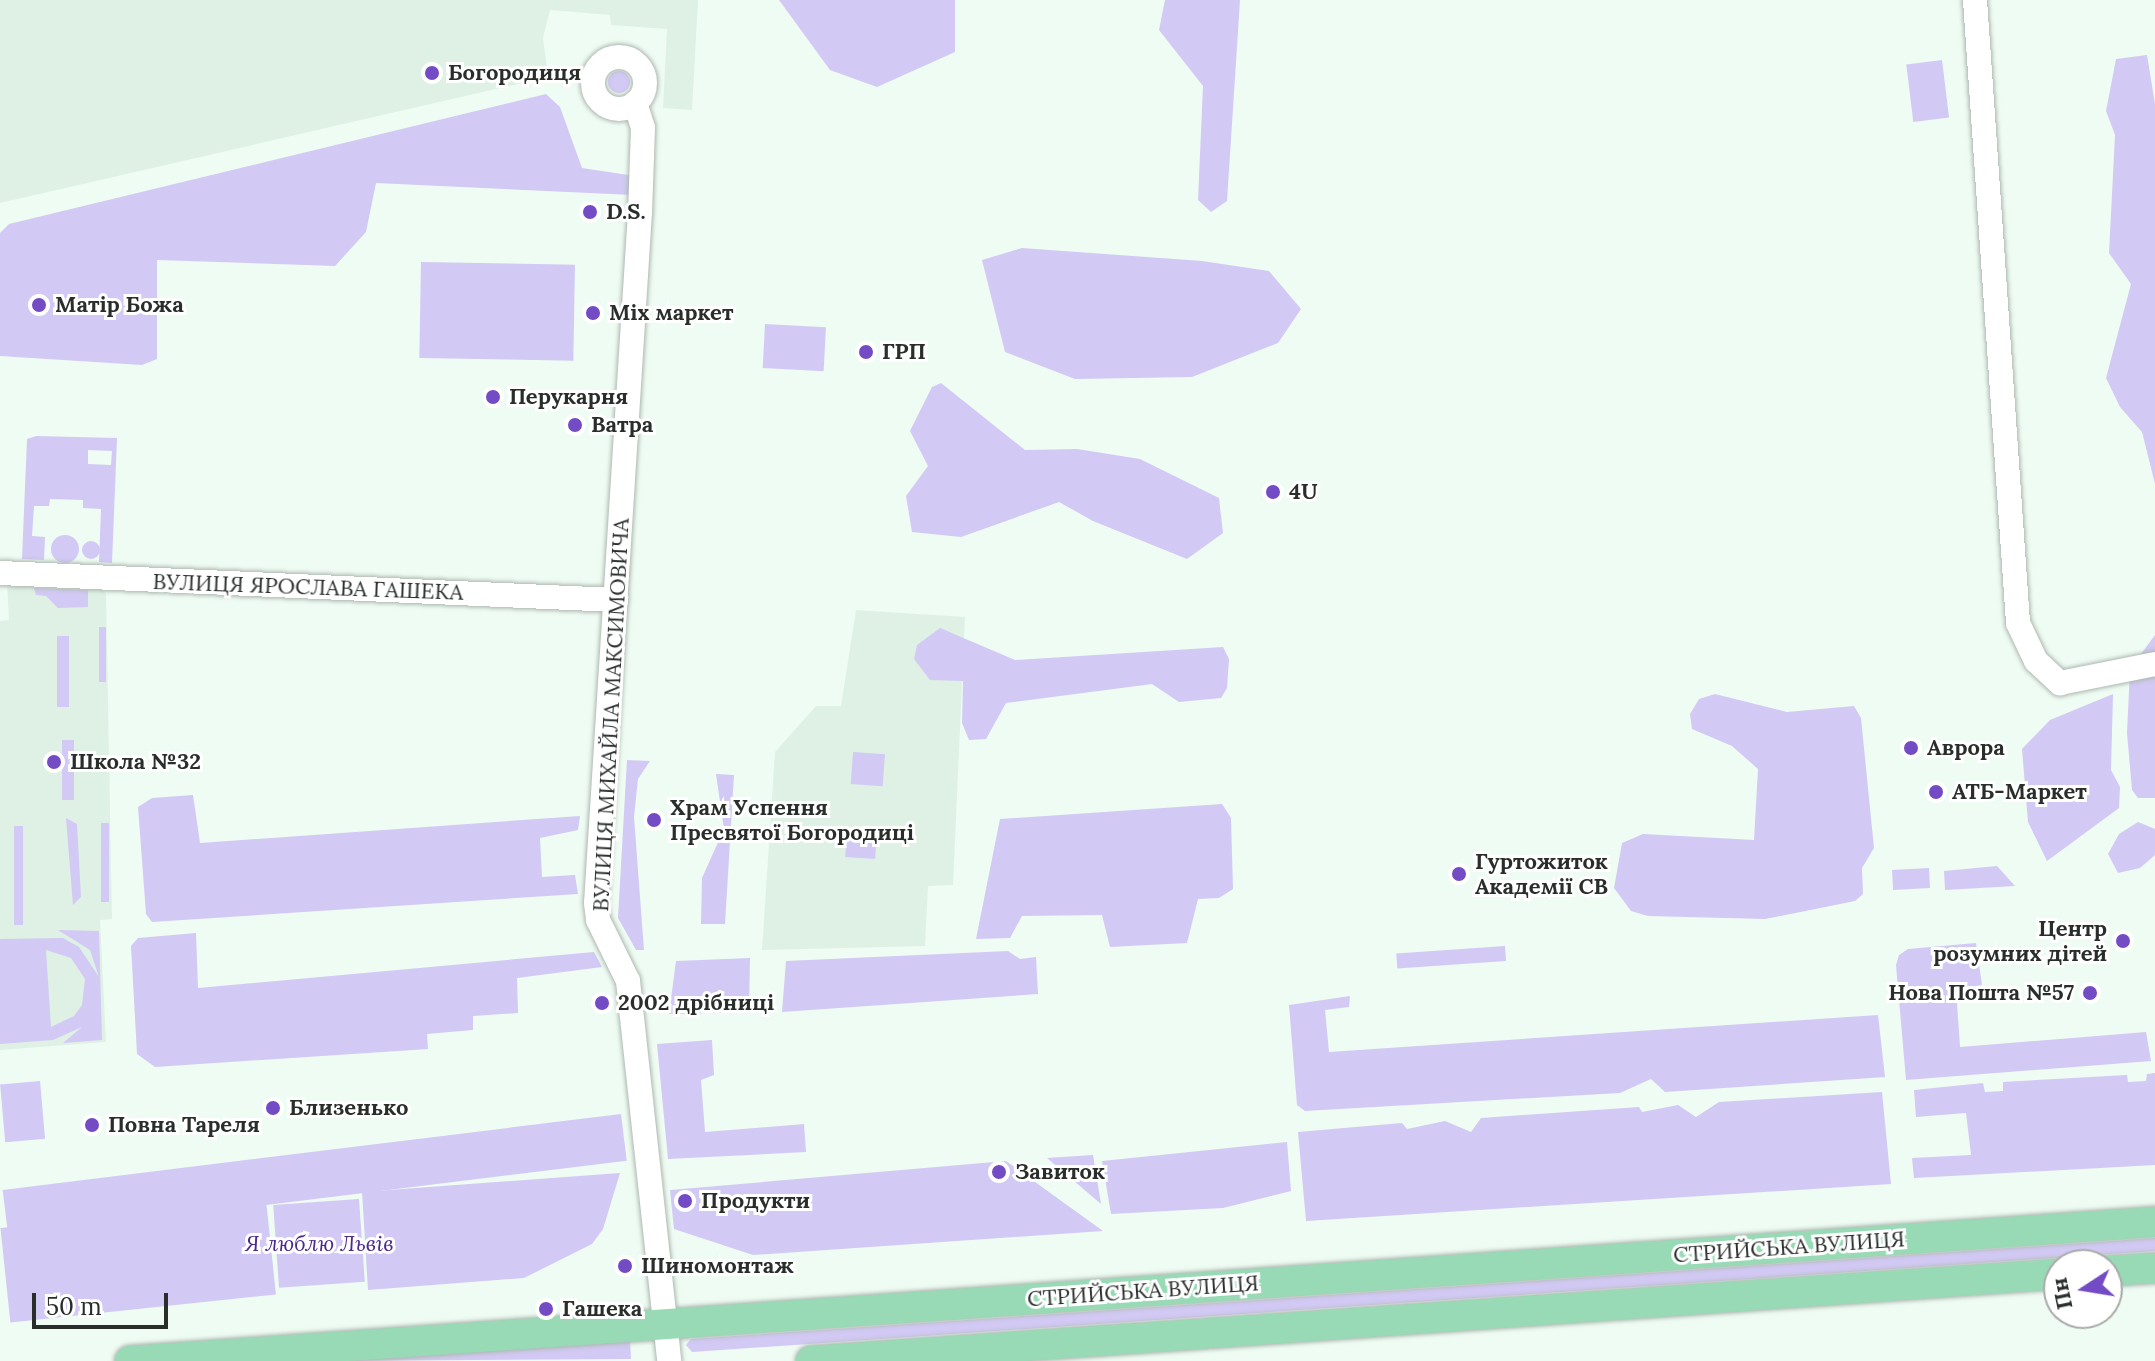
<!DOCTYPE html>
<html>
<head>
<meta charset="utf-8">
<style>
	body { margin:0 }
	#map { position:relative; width:2155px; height:1361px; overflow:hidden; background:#effcf3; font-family:Lora,serif }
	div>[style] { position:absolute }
	.built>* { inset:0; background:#def1e4 }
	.green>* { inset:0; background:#d2c9f4; transform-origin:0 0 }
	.round { border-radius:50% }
	.roads { filter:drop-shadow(0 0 2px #adb8b0) drop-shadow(0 0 2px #adb8b0) }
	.minor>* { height:24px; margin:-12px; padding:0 12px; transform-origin:12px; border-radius:12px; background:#fff }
	.minor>.ring { margin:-12px; padding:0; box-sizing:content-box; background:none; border:24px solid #fff; border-radius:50% }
	.major>* { height:30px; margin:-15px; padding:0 15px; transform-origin:15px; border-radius:15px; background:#97dab5 }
	.dots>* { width:22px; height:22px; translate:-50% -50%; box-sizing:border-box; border:4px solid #fff; border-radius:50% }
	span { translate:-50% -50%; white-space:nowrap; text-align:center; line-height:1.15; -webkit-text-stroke:6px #fff; paint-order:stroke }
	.poi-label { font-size:22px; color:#292e2b; font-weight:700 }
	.left { translate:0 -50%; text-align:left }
	.right { translate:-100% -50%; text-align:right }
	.street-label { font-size:22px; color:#292e2b }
	.park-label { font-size:22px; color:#4e2a8f; font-style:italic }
	.north { position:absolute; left:2043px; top:1249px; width:80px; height:80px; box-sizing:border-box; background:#fff; border:2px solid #a9abaa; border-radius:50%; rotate:258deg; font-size:22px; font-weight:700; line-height:32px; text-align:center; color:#292e2b }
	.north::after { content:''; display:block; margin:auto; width:28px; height:36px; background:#734bc4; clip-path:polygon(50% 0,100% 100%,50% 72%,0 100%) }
	.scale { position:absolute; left:32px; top:1293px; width:136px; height:36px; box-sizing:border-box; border:4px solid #292e2b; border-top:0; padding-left:10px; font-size:24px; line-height:28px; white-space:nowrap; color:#292e2b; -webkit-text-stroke:6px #fff; paint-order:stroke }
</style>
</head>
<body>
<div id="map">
	<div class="built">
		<div style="clip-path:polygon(0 0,698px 0,692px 110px,663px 108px,667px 29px,611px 25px,610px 15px,550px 10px,543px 38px,548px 77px,0 203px)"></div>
		<div style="clip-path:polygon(7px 582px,103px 589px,106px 595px,112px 919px,100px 920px,106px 1042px,0 1050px,0 621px,9px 620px)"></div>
		<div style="clip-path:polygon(856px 610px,965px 617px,953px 885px,928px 886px,925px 946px,762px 950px,775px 752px,816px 706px,841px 706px)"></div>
	</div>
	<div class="green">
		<div style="clip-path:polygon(779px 0,955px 0,955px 52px,877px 87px,830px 70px)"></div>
		<div style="clip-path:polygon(1165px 0,1240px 0,1227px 201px,1211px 212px,1198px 200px,1203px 86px,1159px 30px)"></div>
		<div style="clip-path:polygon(2147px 55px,2155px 104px,2155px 484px,2142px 432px,2120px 407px,2106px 378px,2131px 284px,2109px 253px,2115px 135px,2106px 111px,2116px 59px)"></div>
		<div style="left:1942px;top:60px;width:58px;height:36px;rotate:83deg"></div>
		<div class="round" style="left:608px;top:71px;width:22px;height:22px"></div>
		<div style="clip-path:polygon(546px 94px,560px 107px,582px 168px,635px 176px,633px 195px,376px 183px,366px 232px,335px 266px,157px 260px,157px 359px,142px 365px,0 356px,0 233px,9px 224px)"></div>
		<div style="clip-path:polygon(1022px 248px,1202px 261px,1269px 271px,1301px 309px,1278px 343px,1192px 377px,1075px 379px,1005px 352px,982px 260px)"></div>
		<div style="left:421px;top:262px;width:154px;height:96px;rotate:1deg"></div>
		<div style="left:765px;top:324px;width:61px;height:44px;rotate:3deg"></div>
		<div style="clip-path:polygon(941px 383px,1025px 450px,1077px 449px,1140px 459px,1219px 498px,1223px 533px,1187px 559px,1093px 521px,1059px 502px,961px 537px,912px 532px,906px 496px,928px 466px,910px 431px,932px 387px)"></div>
		<div style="clip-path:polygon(evenodd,36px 436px,117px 438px,112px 563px,99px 562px,101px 509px,83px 508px,83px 500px,50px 499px,49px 506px,34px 506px,32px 536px,45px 537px,44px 560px,22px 559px,27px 439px,36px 436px,88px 450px,112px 451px,111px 465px,88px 464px,88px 450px)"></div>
		<div class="round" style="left:51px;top:535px;width:28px;height:28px"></div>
		<div class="round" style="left:82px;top:541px;width:18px;height:18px"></div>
		<div style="clip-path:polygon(34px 588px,88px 590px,88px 607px,58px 608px,46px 596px,36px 595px)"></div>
		<div style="left:99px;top:627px;width:7px;height:55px"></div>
		<div style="clip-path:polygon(940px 628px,1015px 660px,1223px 647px,1229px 659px,1227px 688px,1221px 698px,1179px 702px,1152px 684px,1006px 703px,986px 739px,969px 740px,962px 723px,963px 681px,930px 680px,914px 659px,917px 645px)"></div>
		<div style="clip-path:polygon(2155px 635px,2155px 798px,2138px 798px,2132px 790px,2127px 733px,2130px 669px)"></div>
		<div style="left:57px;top:636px;width:12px;height:71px"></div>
		<div style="clip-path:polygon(1715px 694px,1787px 712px,1854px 706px,1861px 718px,1874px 848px,1862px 868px,1863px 894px,1855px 901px,1765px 919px,1648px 916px,1631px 911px,1614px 888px,1622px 843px,1643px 834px,1754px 840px,1758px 769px,1732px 746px,1692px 729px,1690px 714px,1699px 699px)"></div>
		<div style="clip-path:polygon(2113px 694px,2111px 770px,2120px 787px,2119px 808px,2047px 861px,2028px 822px,2022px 749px,2050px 720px)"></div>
		<div style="left:62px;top:740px;width:12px;height:60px"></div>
		<div style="left:853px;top:752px;width:32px;height:32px;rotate:4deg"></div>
		<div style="clip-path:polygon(627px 760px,650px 761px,638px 779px,634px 817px,644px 950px,636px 950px,618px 918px)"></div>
		<div style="clip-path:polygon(716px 774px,734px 775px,725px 924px,701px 924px,702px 878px,724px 829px)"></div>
		<div style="clip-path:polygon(193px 795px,200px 843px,580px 816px,578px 830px,540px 838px,542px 877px,575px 875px,578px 894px,152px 922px,146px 914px,138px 807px,152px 798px)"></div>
		<div style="clip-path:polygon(1222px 804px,1231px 818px,1233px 889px,1219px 898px,1198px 899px,1187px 943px,1110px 947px,1102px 915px,1022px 916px,1010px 938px,976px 939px,1000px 819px)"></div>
		<div style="clip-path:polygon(66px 818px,77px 824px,81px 897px,73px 905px)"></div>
		<div style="clip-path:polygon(2138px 822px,2155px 829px,2155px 855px,2140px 868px,2118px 873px,2108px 854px,2119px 834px)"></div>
		<div style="left:101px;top:823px;width:8px;height:79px"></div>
		<div style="left:14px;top:826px;width:9px;height:99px"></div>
		<div style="left:847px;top:831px;width:30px;height:26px;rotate:4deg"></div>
		<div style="clip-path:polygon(1997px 866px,2015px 886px,1945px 890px,1944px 871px)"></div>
		<div style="left:1929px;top:868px;width:20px;height:37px;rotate:87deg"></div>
		<div style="clip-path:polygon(evenodd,58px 930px,99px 931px,102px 1040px,63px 1043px,82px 1027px,53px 1040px,0 1044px,0 939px,63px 938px,79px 947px,99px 977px,90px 950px,58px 930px,46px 950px,71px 958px,85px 979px,82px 1005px,74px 1016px,51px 1027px,46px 950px)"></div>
		<div style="clip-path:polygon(196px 933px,198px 988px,594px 952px,602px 967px,517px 978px,518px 1013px,473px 1016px,473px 1030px,427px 1034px,428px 1049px,155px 1067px,137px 1054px,131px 946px,138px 938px)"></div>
		<div style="clip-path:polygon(1976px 943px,1982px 985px,1956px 989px,1960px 1047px,2146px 1032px,2151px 1061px,1906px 1080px,1896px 965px,1899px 955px,1908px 949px)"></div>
		<div style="left:1505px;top:946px;width:15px;height:109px;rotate:86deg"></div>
		<div style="clip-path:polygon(1008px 951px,1020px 959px,1036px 957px,1038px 994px,782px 1012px,786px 961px)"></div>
		<div style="clip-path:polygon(750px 958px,749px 1012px,669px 1014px,676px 961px)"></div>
		<div style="clip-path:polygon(1350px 996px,1349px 1007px,1325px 1010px,1329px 1052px,1878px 1015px,1885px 1077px,1665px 1092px,1651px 1079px,1620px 1093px,1305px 1111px,1297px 1105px,1289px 1005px)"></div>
		<div style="clip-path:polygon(712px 1040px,714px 1075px,701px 1080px,705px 1132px,804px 1124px,806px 1152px,668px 1159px,657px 1044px)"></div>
		<div style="clip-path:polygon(2155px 1073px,2155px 1165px,1914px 1178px,1912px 1158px,1971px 1155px,1966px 1113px,1916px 1117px,1914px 1090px,1983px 1083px,1985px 1092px,2003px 1091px,2003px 1082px,2127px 1075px,2128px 1082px,2146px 1081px,2147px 1074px)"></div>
		<div style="left:40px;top:1081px;width:58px;height:40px;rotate:85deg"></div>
		<div style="clip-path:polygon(1882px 1092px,1891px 1184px,1306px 1221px,1298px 1132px,1402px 1123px,1407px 1129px,1445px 1121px,1471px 1132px,1481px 1118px,1639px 1107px,1642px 1112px,1678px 1105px,1696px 1117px,1719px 1102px)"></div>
		<div style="left:621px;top:1114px;width:47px;height:623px;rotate:83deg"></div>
		<div style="clip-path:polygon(1287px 1142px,1291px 1191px,1223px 1208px,1111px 1214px,1102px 1161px)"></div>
		<div style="clip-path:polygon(1093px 1155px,1101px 1204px,1047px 1158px)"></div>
		<div style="clip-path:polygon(1006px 1161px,1103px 1231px,753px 1255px,674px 1229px,670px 1190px)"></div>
		<div style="clip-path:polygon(620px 1173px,603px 1229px,592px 1244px,524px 1278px,368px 1290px,362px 1192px)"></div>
		<div style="left:359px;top:1199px;width:83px;height:86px;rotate:86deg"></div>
		<div style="left:266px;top:1200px;width:95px;height:267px;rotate:84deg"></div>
		<div style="clip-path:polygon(2155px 1238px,2155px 1251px,692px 1352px,686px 1345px,691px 1339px)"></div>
		<div style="clip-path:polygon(630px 1340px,631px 1359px,328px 1361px)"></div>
	</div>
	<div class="roads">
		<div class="minor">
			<div style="left:1975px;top:0;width:624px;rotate:86.05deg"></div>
			<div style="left:2018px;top:623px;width:42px;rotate:64.7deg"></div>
			<div style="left:2036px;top:661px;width:33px;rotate:43deg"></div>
			<div style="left:2060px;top:683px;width:97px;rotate:-11.3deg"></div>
			<div class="ring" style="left:593px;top:57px;width:28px;height:28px"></div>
			<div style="left:635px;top:103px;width:26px;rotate:72deg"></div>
			<div style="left:643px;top:128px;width:84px;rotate:92deg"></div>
			<div style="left:640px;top:212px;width:692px;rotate:93.64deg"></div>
			<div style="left:596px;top:903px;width:17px;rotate:83deg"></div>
			<div style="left:598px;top:920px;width:68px;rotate:63.8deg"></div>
			<div style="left:628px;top:981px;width:382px;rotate:83.8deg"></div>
			<div style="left:0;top:573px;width:617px;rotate:2.51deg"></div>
		</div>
		<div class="major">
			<div style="left:2107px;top:1271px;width:48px;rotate:-3.6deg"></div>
			<div style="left:130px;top:1361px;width:2030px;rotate:-3.93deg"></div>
			<div style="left:811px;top:1361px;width:1251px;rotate:-3.99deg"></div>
		</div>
	</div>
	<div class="dots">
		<div style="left:432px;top:73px;background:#734bc4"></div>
		<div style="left:590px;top:212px;background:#734bc4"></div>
		<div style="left:39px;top:305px;background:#734bc4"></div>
		<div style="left:593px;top:313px;background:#734bc4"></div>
		<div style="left:866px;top:352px;background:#734bc4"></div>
		<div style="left:493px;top:397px;background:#734bc4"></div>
		<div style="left:575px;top:425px;background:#734bc4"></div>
		<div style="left:1273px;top:492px;background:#734bc4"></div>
		<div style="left:1911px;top:748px;background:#734bc4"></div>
		<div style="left:54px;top:762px;background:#734bc4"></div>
		<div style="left:1936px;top:792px;background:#734bc4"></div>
		<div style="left:654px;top:820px;background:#734bc4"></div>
		<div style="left:1459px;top:874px;background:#734bc4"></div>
		<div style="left:2123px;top:941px;background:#734bc4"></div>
		<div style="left:2090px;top:993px;background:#734bc4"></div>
		<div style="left:602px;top:1003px;background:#734bc4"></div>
		<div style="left:273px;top:1108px;background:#734bc4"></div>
		<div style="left:92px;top:1125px;background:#734bc4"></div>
		<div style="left:999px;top:1172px;background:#734bc4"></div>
		<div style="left:685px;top:1201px;background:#734bc4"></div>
		<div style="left:625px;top:1266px;background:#734bc4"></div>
		<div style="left:546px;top:1309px;background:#734bc4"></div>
	</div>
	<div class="poi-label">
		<span class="left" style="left:448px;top:73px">Богородиця</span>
		<span class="left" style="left:606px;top:212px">D.S.</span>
		<span class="left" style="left:55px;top:305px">Матір Божа</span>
		<span class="left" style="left:609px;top:313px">Mix маркет</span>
		<span class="left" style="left:882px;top:352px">ГРП</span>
		<span class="left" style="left:509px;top:397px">Перукарня</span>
		<span class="left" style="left:591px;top:425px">Ватра</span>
		<span class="left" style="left:1289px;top:492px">4U</span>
		<span class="left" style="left:1927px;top:748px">Аврора</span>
		<span class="left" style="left:70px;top:762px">Школа №32</span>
		<span class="left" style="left:1952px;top:792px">АТБ-Маркет</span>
		<span class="left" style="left:670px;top:820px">Храм Успення<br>Пресвятої Богородиці</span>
		<span class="left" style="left:1475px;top:874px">Гуртожиток<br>Академії СВ</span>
		<span class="right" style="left:2107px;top:941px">Центр<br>розумних дітей</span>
		<span class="right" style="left:2074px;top:993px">Нова Пошта №57</span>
		<span class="left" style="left:618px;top:1003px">2002 дрібниці</span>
		<span class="left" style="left:289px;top:1108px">Близенько</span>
		<span class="left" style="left:108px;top:1125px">Повна Тареля</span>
		<span class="left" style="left:1015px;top:1172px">Завиток</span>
		<span class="left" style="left:701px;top:1201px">Продукти</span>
		<span class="left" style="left:641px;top:1266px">Шиномонтаж</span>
		<span class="left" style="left:562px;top:1309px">Гашека</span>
	</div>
	<div class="street-label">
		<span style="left:308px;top:587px;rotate:2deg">ВУЛИЦЯ ЯРОСЛАВА ГАШЕКА</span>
		<span style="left:611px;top:715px;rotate:-87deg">ВУЛИЦЯ МИХАЙЛА МАКСИМОВИЧА</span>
		<span style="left:1789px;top:1247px;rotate:-4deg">СТРИЙСЬКА ВУЛИЦЯ</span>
		<span style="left:1143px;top:1291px;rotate:-4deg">СТРИЙСЬКА ВУЛИЦЯ</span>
	</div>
	<div class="park-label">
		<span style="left:319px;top:1244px">Я люблю Львів</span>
	</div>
	<div class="north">Пн</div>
	<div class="scale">50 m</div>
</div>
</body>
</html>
